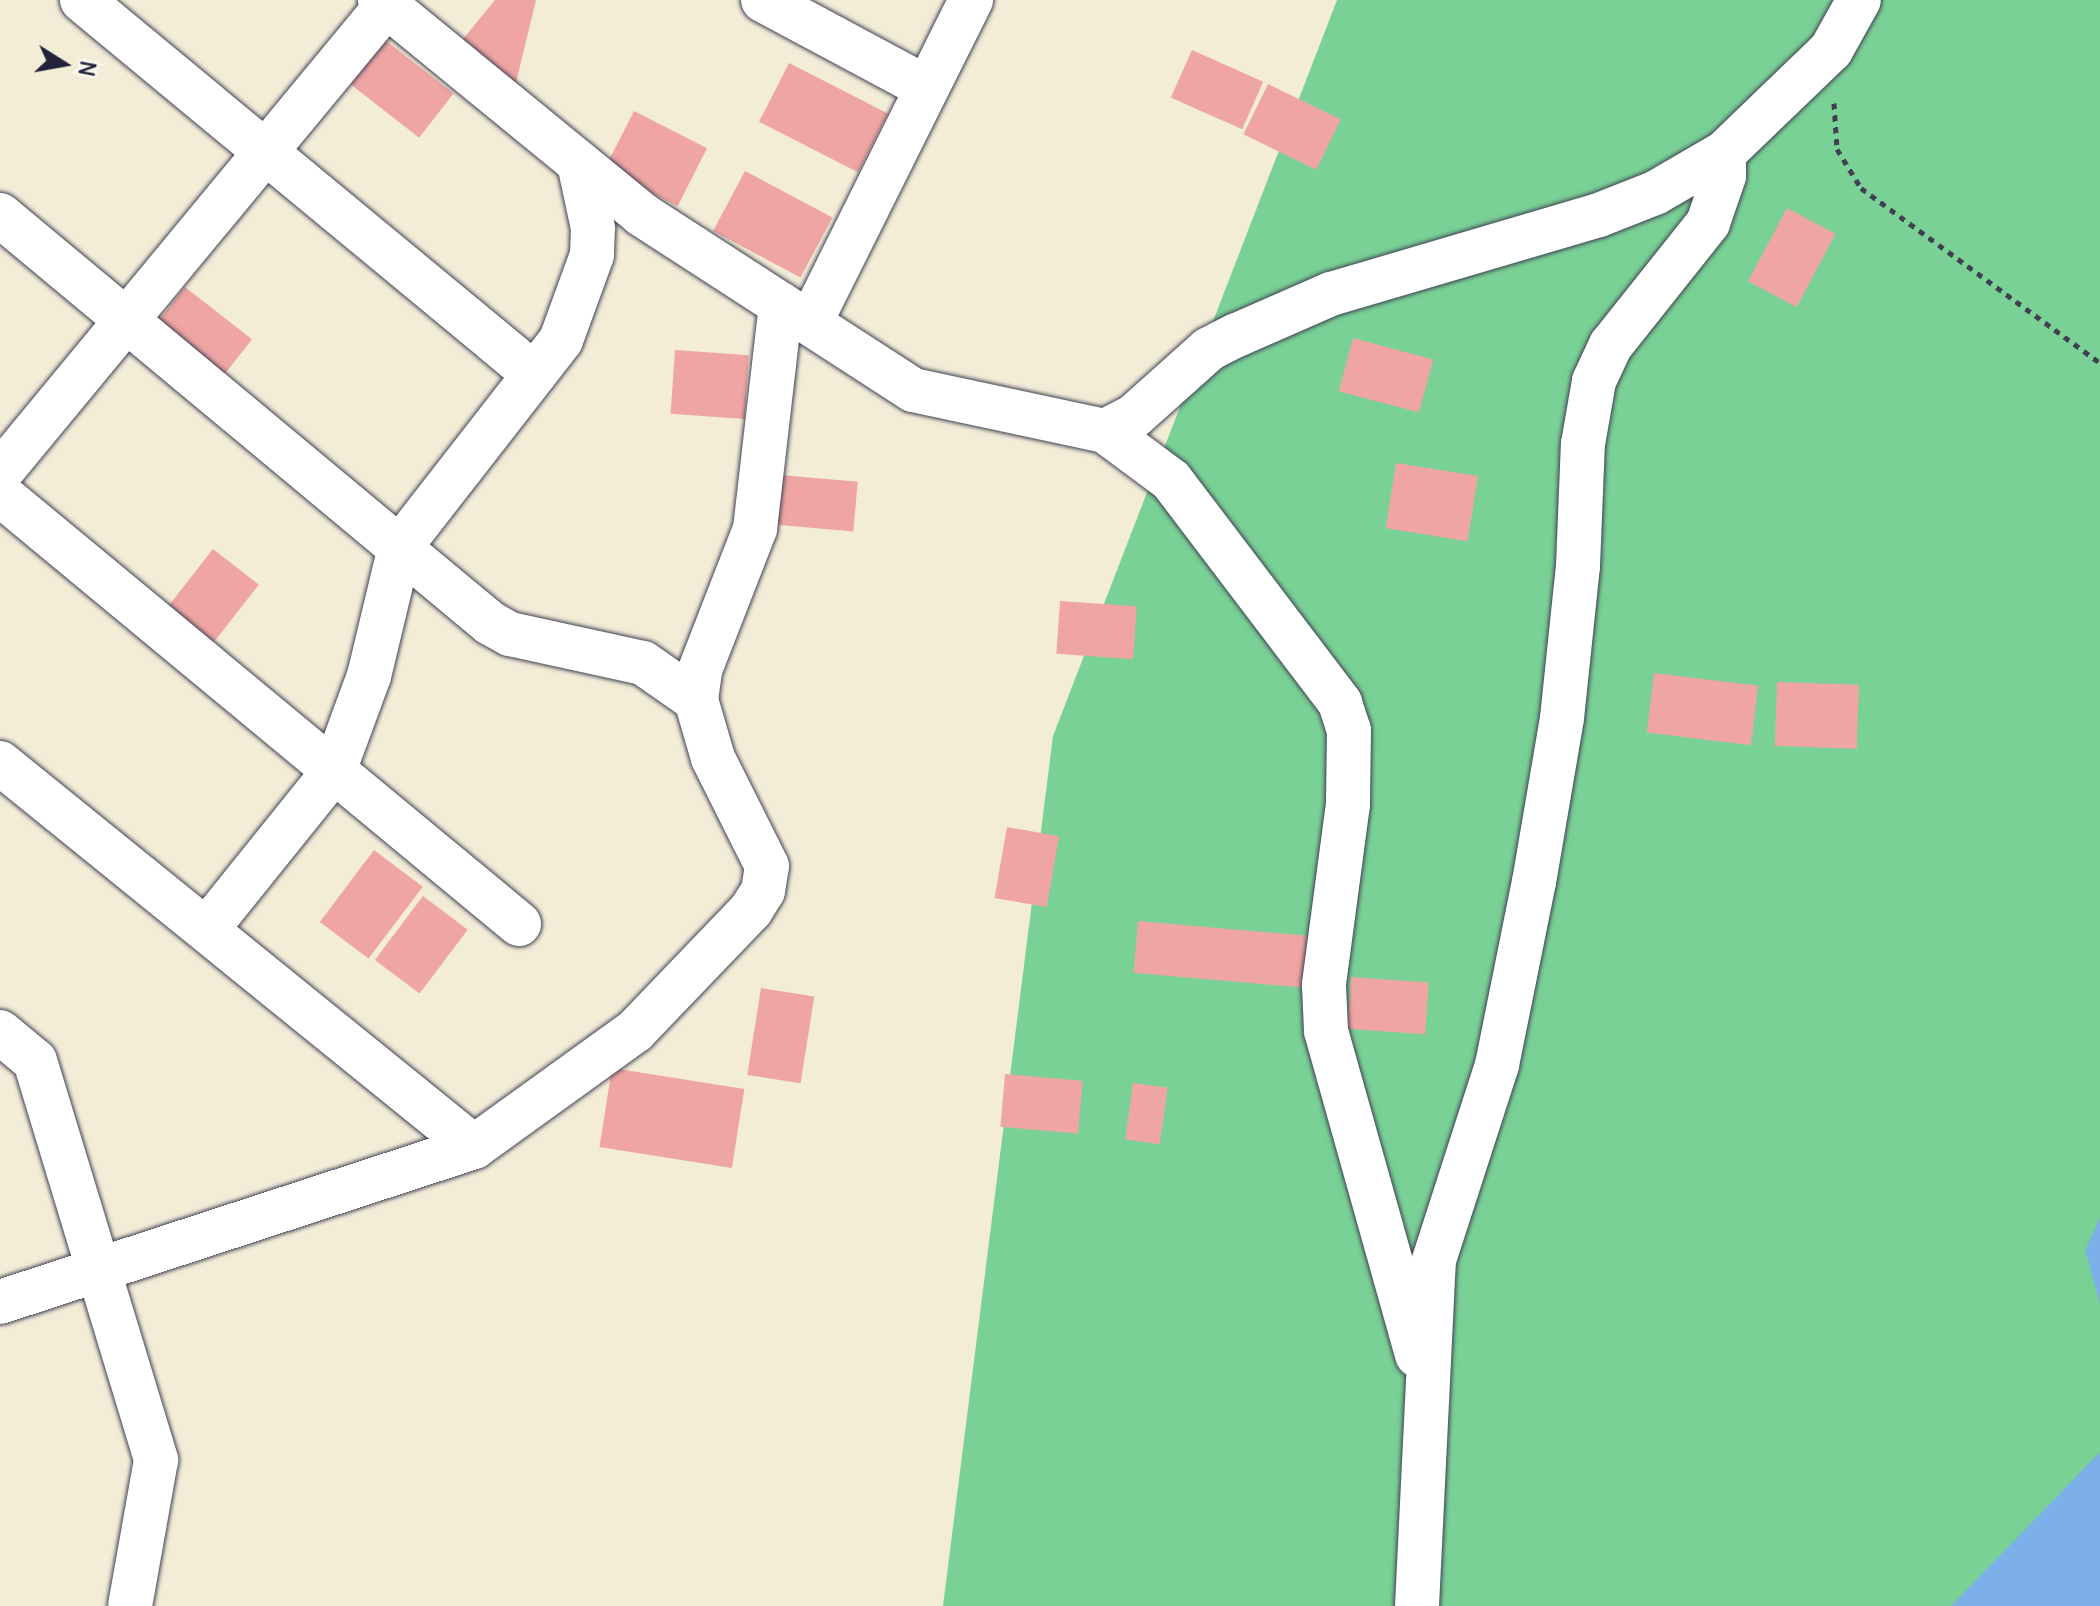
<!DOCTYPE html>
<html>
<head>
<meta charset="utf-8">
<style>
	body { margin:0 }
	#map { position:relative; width:2100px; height:1606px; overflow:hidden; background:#f3edd8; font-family:Delius,sans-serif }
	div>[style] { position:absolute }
	.green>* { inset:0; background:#79d196 }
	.water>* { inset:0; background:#7dafe9 }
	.building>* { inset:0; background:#efa5a3; transform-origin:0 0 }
	.path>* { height:5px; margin-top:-2.5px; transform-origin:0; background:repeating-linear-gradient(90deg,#414053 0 6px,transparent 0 12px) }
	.roads { filter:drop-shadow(0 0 2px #414053) drop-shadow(0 0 2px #414053) }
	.minor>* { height:44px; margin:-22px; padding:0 22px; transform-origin:22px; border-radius:22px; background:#fff }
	span { translate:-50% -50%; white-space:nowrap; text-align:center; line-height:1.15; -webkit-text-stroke:8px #fbf7ec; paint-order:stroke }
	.north { position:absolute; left:24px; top:24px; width:80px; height:80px; -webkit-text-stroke:6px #fbf7ec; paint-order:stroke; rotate:101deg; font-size:22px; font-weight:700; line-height:32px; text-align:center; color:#22223b }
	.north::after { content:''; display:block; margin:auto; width:28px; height:36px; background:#22223b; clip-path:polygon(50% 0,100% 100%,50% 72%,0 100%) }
</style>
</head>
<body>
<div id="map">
	<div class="green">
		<div style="clip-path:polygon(1337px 0,2100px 0,2100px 1606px,943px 1606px,1053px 736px)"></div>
	</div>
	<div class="water">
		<div style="clip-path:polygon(2100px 1218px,2100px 1304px,2085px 1250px)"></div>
		<div style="clip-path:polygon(2100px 1452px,2100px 1606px,1951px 1606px)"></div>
	</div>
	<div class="building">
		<div style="clip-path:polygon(495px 0,536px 0,514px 91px,459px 44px)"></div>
		<div style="left:385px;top:40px;width:87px;height:56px;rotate:38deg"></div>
		<div style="left:1192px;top:50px;width:78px;height:52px;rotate:24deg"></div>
		<div style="left:789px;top:63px;width:111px;height:66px;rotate:27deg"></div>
		<div style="left:1268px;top:84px;width:81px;height:56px;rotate:26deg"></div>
		<div style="left:634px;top:111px;width:82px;height:65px;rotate:27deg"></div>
		<div style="left:745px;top:171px;width:99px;height:68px;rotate:28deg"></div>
		<div style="left:1787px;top:208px;width:55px;height:83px;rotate:28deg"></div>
		<div style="left:185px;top:287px;width:85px;height:51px;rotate:38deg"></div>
		<div style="left:1353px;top:338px;width:83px;height:55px;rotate:15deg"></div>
		<div style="left:675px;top:350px;width:74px;height:64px;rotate:4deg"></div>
		<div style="left:1396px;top:463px;width:83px;height:66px;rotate:9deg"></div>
		<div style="left:781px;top:475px;width:77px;height:50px;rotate:5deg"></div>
		<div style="left:213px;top:549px;width:58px;height:88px;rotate:38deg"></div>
		<div style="left:1060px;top:601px;width:77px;height:53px;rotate:4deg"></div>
		<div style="left:1654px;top:673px;width:105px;height:60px;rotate:7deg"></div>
		<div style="left:1777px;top:682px;width:82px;height:64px;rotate:2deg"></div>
		<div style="left:1007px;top:827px;width:53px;height:72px;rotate:10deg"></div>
		<div style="left:374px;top:850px;width:61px;height:90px;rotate:37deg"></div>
		<div style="left:423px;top:896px;width:56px;height:80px;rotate:37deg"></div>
		<div style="left:1138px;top:921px;width:170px;height:52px;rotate:5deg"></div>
		<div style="left:1351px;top:977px;width:78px;height:52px;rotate:4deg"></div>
		<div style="left:761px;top:988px;width:54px;height:88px;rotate:9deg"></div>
		<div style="left:612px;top:1068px;width:134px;height:80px;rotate:9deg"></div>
		<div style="left:1005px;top:1074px;width:78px;height:53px;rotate:5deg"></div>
		<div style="left:1133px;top:1083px;width:35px;height:57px;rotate:8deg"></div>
	</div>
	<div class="path">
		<div style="left:1834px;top:103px;width:46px;rotate:86.3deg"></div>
		<div style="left:1837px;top:149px;width:46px;rotate:58.4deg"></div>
		<div style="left:1861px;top:188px;width:296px;rotate:36.2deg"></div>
	</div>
	<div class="roads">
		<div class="minor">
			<div style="left:82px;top:0;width:587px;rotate:39.61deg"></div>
			<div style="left:380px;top:0;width:338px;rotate:39.3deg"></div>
			<div style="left:641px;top:214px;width:324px;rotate:32.9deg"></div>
			<div style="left:913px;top:390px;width:196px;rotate:12.1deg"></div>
			<div style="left:1105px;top:431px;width:31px;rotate:-27deg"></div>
			<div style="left:1133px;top:417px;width:102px;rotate:-41.8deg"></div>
			<div style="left:1209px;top:349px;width:31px;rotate:-27deg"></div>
			<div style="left:1237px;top:335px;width:103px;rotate:-23.6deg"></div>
			<div style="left:1331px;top:294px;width:279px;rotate:-16.4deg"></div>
			<div style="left:1599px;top:215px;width:60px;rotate:-21.4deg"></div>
			<div style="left:1655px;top:193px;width:80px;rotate:-30.1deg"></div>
			<div style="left:1724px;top:153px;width:149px;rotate:-43.9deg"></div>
			<div style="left:1831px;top:50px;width:57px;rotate:-60.8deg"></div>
			<div style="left:763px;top:0;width:186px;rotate:28.2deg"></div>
			<div style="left:0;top:215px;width:638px;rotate:39.78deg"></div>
			<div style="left:490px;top:623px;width:23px;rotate:29deg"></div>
			<div style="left:510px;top:634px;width:136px;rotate:12.3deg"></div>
			<div style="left:643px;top:663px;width:65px;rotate:34.9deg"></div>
			<div style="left:810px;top:323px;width:361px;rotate:-63.5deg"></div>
			<div style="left:1105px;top:431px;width:82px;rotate:36.6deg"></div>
			<div style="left:1171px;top:480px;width:280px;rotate:52.8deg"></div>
			<div style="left:1340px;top:703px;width:28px;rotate:72deg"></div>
			<div style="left:1349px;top:730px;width:74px;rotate:90.8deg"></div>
			<div style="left:1348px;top:804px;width:183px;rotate:97.6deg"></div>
			<div style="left:1324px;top:985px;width:46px;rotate:87.5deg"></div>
			<div style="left:1326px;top:1031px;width:337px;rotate:74.3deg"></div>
			<div style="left:0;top:473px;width:614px;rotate:-50.42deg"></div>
			<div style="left:0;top:494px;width:674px;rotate:39.64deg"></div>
			<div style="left:0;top:763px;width:610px;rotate:39.01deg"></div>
			<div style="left:207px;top:929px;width:203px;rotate:-51.2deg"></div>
			<div style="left:334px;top:771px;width:101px;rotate:-69.8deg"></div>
			<div style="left:369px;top:676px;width:133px;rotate:-76.5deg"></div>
			<div style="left:400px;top:547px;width:262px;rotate:-52.1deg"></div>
			<div style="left:561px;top:340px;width:90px;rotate:-70deg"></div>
			<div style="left:592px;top:255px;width:27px;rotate:-88deg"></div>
			<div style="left:593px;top:228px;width:66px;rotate:-102.2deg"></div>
			<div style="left:0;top:1032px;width:45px;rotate:39.6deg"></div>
			<div style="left:35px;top:1061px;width:417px;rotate:73.1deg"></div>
			<div style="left:156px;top:1460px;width:148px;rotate:100.1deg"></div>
			<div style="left:0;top:1302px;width:499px;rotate:-18.1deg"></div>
			<div style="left:474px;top:1147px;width:198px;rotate:-35.8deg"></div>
			<div style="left:635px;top:1031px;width:168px;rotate:-46.2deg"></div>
			<div style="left:751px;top:910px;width:22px;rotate:-58deg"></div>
			<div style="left:763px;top:891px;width:25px;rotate:-81deg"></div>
			<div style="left:767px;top:866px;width:121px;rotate:-116.6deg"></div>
			<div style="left:713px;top:758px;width:60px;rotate:-106.3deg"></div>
			<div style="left:696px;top:700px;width:30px;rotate:-82deg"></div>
			<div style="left:700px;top:670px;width:151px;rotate:-68.7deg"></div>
			<div style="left:755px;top:529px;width:226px;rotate:-83.4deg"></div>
			<div style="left:1417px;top:1606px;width:346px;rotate:-87.2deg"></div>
			<div style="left:1434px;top:1260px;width:205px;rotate:-72.1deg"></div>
			<div style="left:1497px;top:1065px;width:187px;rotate:-78.6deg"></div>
			<div style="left:1534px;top:882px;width:166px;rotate:-80.3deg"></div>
			<div style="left:1562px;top:718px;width:153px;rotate:-84deg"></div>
			<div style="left:1578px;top:566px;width:122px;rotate:-87.7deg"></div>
			<div style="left:1583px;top:444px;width:64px;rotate:-80.1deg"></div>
			<div style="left:1594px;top:381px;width:40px;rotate:-65deg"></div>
			<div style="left:1611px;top:345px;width:156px;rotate:-51.5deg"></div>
			<div style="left:1708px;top:223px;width:50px;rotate:-71.2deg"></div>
			<div style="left:1724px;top:176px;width:23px;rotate:-90deg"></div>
		</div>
	</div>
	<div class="north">N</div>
</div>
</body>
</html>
